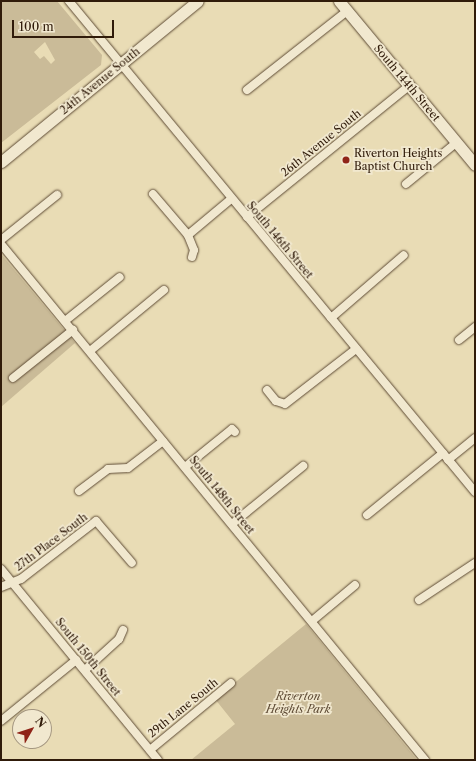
<!DOCTYPE html>
<html>
<head>
<meta charset="utf-8">
<style>
	body { margin:0 }
	#map { position:relative; width:476px; height:761px; overflow:hidden; background:#e9dcb5; font-family:"Libre Caslon Text",serif }
	div>[style] { position:absolute }
	.green>* { inset:0; background:#cabb98 }
	.roads { filter:drop-shadow(0 0 1px #5e4b35) drop-shadow(0 0 1px #5e4b35) }
	.street>* { height:8px; margin:-4px; padding:0 4px; transform-origin:4px; border-radius:4px; background:#f1e8cf }
	.secondary>* { height:11px; margin:-5.5px; padding:0 5.5px; transform-origin:5.5px; border-radius:5.5px; background:#f1e8cf }
	.dots>* { width:11px; height:11px; translate:-50% -50%; box-sizing:border-box; border:2px solid #f1e8cf; border-radius:50% }
	span { translate:-50% -50%; white-space:nowrap; text-align:center; line-height:1.15; -webkit-text-stroke:3.5px #f1e8cf; paint-order:stroke }
	.street-label { font-size:11px; color:#301b0a }
	.poi-label { font-size:11px; color:#301b0a }
	.left { translate:0 -50%; text-align:left }
	.park-label { font-size:11px; color:#5e4b35; font-style:italic }
	.frame { position:absolute; inset:0; border:2px solid #301b0a; pointer-events:none }
	.north { position:absolute; left:12px; top:709px; width:40px; height:40px; box-sizing:border-box; background:#f1e8cf; border:1px solid #a49680; border-radius:50%; rotate:51deg; font-size:11px; font-weight:700; line-height:16px; text-align:center; color:#301b0a }
	.north::after { content:''; display:block; margin:auto; width:14px; height:18px; background:#8f2418; clip-path:polygon(50% 0,100% 100%,50% 72%,0 100%) }
	.scale { position:absolute; left:12px; top:20px; width:102px; height:18px; box-sizing:border-box; border:2px solid #301b0a; border-top:0; padding-left:5px; font-size:12px; line-height:14px; white-space:nowrap; color:#301b0a; -webkit-text-stroke:3px #f1e8cf; paint-order:stroke }
</style>
</head>
<body>
<div id="map">
	<div class="green">
		<div style="clip-path:polygon(evenodd,1px 1px,57px 1px,102px 55px,101px 65px,1px 143px,1px 1px,45px 42px,55px 60px,51px 64px,44px 56px,40px 59px,34px 52px,45px 42px)"></div>
		<div style="clip-path:polygon(1px 254px,75px 343px,1px 407px)"></div>
		<div style="clip-path:polygon(306px 624px,417px 760px,191px 760px,235px 724px,215px 699px)"></div>
	</div>
	<div class="roads">
		<div class="street">
			<div style="left:69px;top:1px;width:637px;rotate:50.41deg"></div>
			<div style="left:247px;top:90px;width:127px;rotate:-38.3deg"></div>
			<div style="left:406px;top:184px;width:65px;rotate:-39.4deg"></div>
			<div style="left:153px;top:194px;width:54px;rotate:49.5deg"></div>
			<div style="left:247px;top:217px;width:208px;rotate:-39deg"></div>
			<div style="left:1px;top:240px;width:72px;rotate:-38.8deg"></div>
			<div style="left:1px;top:244px;width:668px;rotate:50.59deg"></div>
			<div style="left:192px;top:257px;width:7px;rotate:-74deg"></div>
			<div style="left:194px;top:250px;width:16px;rotate:-112deg"></div>
			<div style="left:188px;top:235px;width:56px;rotate:-39.9deg"></div>
			<div style="left:331px;top:318px;width:96px;rotate:-40.8deg"></div>
			<div style="left:65px;top:321px;width:70px;rotate:-38.7deg"></div>
			<div style="left:459px;top:340px;width:21px;rotate:-39deg"></div>
			<div style="left:90px;top:351px;width:96px;rotate:-39.5deg"></div>
			<div style="left:13px;top:378px;width:77px;rotate:-38.7deg"></div>
			<div style="left:267px;top:390px;width:14px;rotate:51deg"></div>
			<div style="left:276px;top:401px;width:9px;rotate:18deg"></div>
			<div style="left:285px;top:404px;width:90px;rotate:-37.8deg"></div>
			<div style="left:448px;top:460px;width:35px;rotate:-39deg"></div>
			<div style="left:185px;top:467px;width:60px;rotate:-39deg"></div>
			<div style="left:232px;top:429px;width:4px;rotate:45deg"></div>
			<div style="left:79px;top:491px;width:36px;rotate:-37deg"></div>
			<div style="left:108px;top:469px;width:20px;rotate:-3deg"></div>
			<div style="left:128px;top:468px;width:44px;rotate:-37.6deg"></div>
			<div style="left:367px;top:515px;width:98px;rotate:-39.2deg"></div>
			<div style="left:232px;top:524px;width:92px;rotate:-39.2deg"></div>
			<div style="left:1px;top:569px;width:247px;rotate:50.6deg"></div>
			<div style="left:1px;top:587px;width:22px;rotate:-22deg"></div>
			<div style="left:21px;top:579px;width:95px;rotate:-37.7deg"></div>
			<div style="left:96px;top:521px;width:55px;rotate:49.4deg"></div>
			<div style="left:419px;top:600px;width:67px;rotate:-33.5deg"></div>
			<div style="left:312px;top:621px;width:56px;rotate:-39.9deg"></div>
			<div style="left:85px;top:670px;width:46px;rotate:-42.4deg"></div>
			<div style="left:119px;top:639px;width:10px;rotate:-66deg"></div>
			<div style="left:1px;top:721px;width:97px;rotate:-39.1deg"></div>
			<div style="left:150px;top:750px;width:105px;rotate:-39.6deg"></div>
		</div>
		<div class="secondary">
			<div style="left:339px;top:1px;width:213px;rotate:50.3deg"></div>
			<div style="left:1px;top:162px;width:254px;rotate:-39.3deg"></div>
		</div>
	</div>
	<div class="dots">
		<div style="left:346px;top:160px;background:#8f2418"></div>
	</div>
	<div class="street-label">
		<span style="left:100px;top:81px;rotate:-39deg">24th Avenue South</span>
		<span style="left:407px;top:83px;rotate:50deg">South 144th Street</span>
		<span style="left:321px;top:143px;rotate:-39deg">26th Avenue South</span>
		<span style="left:280px;top:240px;rotate:50deg">South 146th Street</span>
		<span style="left:222px;top:495px;rotate:51deg">South 148th Street</span>
		<span style="left:51px;top:542px;rotate:-37deg">27th Place South</span>
		<span style="left:88px;top:657px;rotate:51deg">South 150th Street</span>
		<span style="left:183px;top:708px;rotate:-39deg">29th Lane South</span>
	</div>
	<div class="poi-label">
		<span class="left" style="left:354px;top:160px">Riverton Heights<br>Baptist Church</span>
	</div>
	<div class="park-label">
		<span style="left:298px;top:703px">Riverton<br>Heights Park</span>
	</div>
	<div class="frame"></div>
	<div class="north">N</div>
	<div class="scale">100 m</div>
</div>
</body>
</html>
